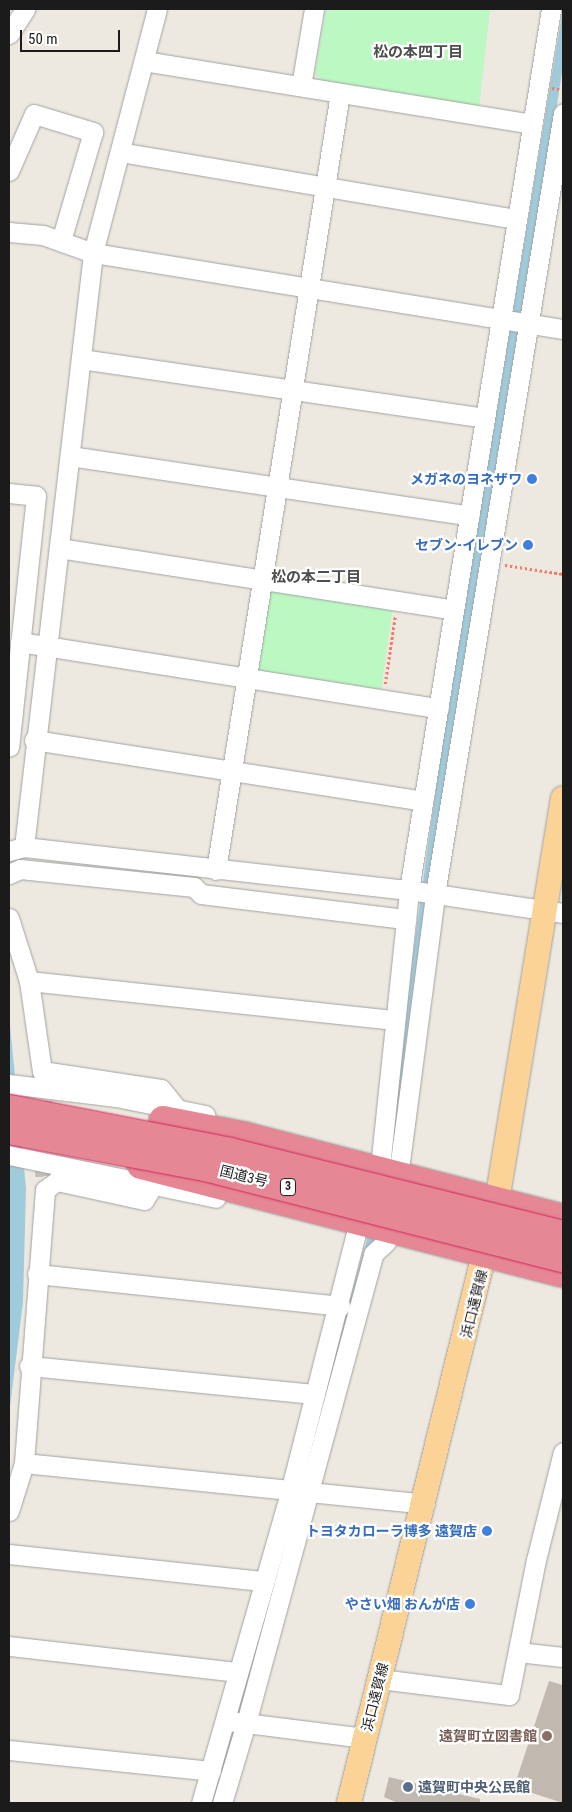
<!DOCTYPE html>
<html>
<head>
<meta charset="utf-8">
<style>
	body { margin:0 }
	#map { position:relative; width:572px; height:1812px; overflow:hidden; background:#ede9e0; font-family:"Roboto Condensed","Noto Sans JP",sans-serif }
	div>[style] { position:absolute }
	.park>* { inset:0; background:#bbf8c2 }
	.water>* { inset:0; background:#a0cbdb }
	.building>* { inset:0; background:#c1b8b0 }
	.minor-tunnel>* { height:19px; margin-top:-9.5px; transform-origin:0; background:repeating-linear-gradient(90deg,#c3c0b9 0 19px,transparent 0 28px) }
	.path>* { height:2.5px; margin-top:-1.25px; transform-origin:0; background:repeating-linear-gradient(90deg,#f87a65 0 2.5px,transparent 0 5px) }
	.roads { filter:drop-shadow(0 0 1px #a2a2a2) drop-shadow(0 0 1px #a2a2a2) }
	.minor>* { height:19px; margin:-9.5px; padding:0 9.5px; transform-origin:9.5px; border-radius:9.5px; background:#fff }
	.major>* { height:24px; margin:-12px; padding:0 12px; transform-origin:12px; border-radius:12px; background:#fbd397 }
	.highway>* { height:28px; margin:-14px; padding:0 14px; transform-origin:14px; border-radius:14px; background:#e58795 }
	.bridges { filter:drop-shadow(0 0 1px #d3245a) drop-shadow(0 0 1px #d3245a) }
	.highway-bridge>* { height:28px; margin:-14px; padding:0 14px; transform-origin:14px; border-radius:14px; background:#e58795 }
	.dots>* { width:14px; height:14px; translate:-50% -50%; box-sizing:border-box; border:2px solid #fff; border-radius:50% }
	span { translate:-50% -50%; white-space:nowrap; text-align:center; line-height:1.15; -webkit-text-stroke:4.5px #fff; paint-order:stroke }
	.shield-label span { padding:1px 4px; background:#fff; border:1px solid; border-radius:4px; -webkit-text-stroke-width:0 }
	.shield-label { font-size:12px; color:#1b1b1b; font-weight:700 }
	.shop-label { font-size:14px; color:#366cbe; font-weight:700 }
	.right { translate:-100% -50%; text-align:right }
	.street-label { font-size:14px; color:#1b1b1b }
	.education-label { font-size:14px; color:#785e54; font-weight:700 }
	.service-label { font-size:14px; color:#4e5e75; font-weight:700 }
	.left { translate:0 -50%; text-align:left }
	.neighbourhood-label { font-size:15px; color:#4e4e4e; font-weight:700 }
	.frame { position:absolute; inset:0; border:10px solid #1b1b1b; pointer-events:none }
	.scale { position:absolute; left:20px; top:30px; width:100px; height:22px; box-sizing:border-box; border:2px solid #1b1b1b; border-top:0; padding-left:6px; font-size:15px; line-height:18px; white-space:nowrap; color:#1b1b1b; -webkit-text-stroke:4px #fff; paint-order:stroke }
</style>
</head>
<body>
<div id="map">
	<div class="park">
		<div style="clip-path:polygon(326px 9px,490px 9px,479px 108px,325px 82px,315px 75px)"></div>
		<div style="clip-path:polygon(272px 590px,393px 607px,381px 691px,258px 670px,253px 662px,263px 597px)"></div>
	</div>
	<div class="water">
		<div style="clip-path:polygon(563px 9px,563px 65px,399px 1155px,218px 1803px,208px 1803px,379px 1197px,447px 710px)"></div>
		<div style="clip-path:polygon(9px 1015px,26px 1188px,23px 1302px,9px 1415px)"></div>
	</div>
	<div class="building">
		<div style="clip-path:polygon(549px 1681px,563px 1685px,563px 1803px,514px 1787px)"></div>
		<div style="clip-path:polygon(389px 1777px,480px 1799px,480px 1803px,398px 1803px,384px 1797px)"></div>
	</div>
	<div class="minor-tunnel">
		<div style="left:42px;top:1073px;width:117px;rotate:88.5deg"></div>
	</div>
	<div class="path">
		<div style="left:552px;top:88px;width:11px;rotate:10deg"></div>
		<div style="left:505px;top:565px;width:59px;rotate:8.8deg"></div>
		<div style="left:385px;top:684px;width:68px;rotate:-81.5deg"></div>
	</div>
	<div class="roads">
		<div class="minor">
			<div style="left:9px;top:34px;width:30px;rotate:-57deg"></div>
			<div style="left:144px;top:61px;width:393px;rotate:9.2deg"></div>
			<div style="left:301px;top:86px;width:78px;rotate:-80.4deg"></div>
			<div style="left:120px;top:152px;width:402px;rotate:9.6deg"></div>
			<div style="left:9px;top:171px;width:62px;rotate:-66.3deg"></div>
			<div style="left:34px;top:114px;width:62px;rotate:17deg"></div>
			<div style="left:93px;top:132px;width:114px;rotate:106.4deg"></div>
			<div style="left:9px;top:232px;width:34px;rotate:5deg"></div>
			<div style="left:43px;top:235px;width:53px;rotate:19.8deg"></div>
			<div style="left:93px;top:253px;width:476px;rotate:9.2deg"></div>
			<div style="left:81px;top:359px;width:408px;rotate:8.3deg"></div>
			<div style="left:70px;top:456px;width:404px;rotate:8.5deg"></div>
			<div style="left:9px;top:493px;width:27px;rotate:6deg"></div>
			<div style="left:36px;top:496px;width:252px;rotate:96.1deg"></div>
			<div style="left:59px;top:548px;width:399px;rotate:8.9deg"></div>
			<div style="left:20px;top:642px;width:424px;rotate:9deg"></div>
			<div style="left:34px;top:740px;width:394px;rotate:8.9deg"></div>
			<div style="left:24px;top:847px;width:598px;rotate:-83.37deg"></div>
			<div style="left:93px;top:253px;width:252px;rotate:-75.3deg"></div>
			<div style="left:9px;top:851px;width:16px;rotate:-15deg"></div>
			<div style="left:24px;top:847px;width:387px;rotate:6.4deg"></div>
			<div style="left:409px;top:890px;width:156px;rotate:8.5deg"></div>
			<div style="left:216px;top:870px;width:787px;rotate:-80.93deg"></div>
			<div style="left:9px;top:874px;width:12px;rotate:-24deg"></div>
			<div style="left:20px;top:869px;width:175px;rotate:5.9deg"></div>
			<div style="left:194px;top:887px;width:10px;rotate:45deg"></div>
			<div style="left:201px;top:894px;width:207px;rotate:7deg"></div>
			<div style="left:9px;top:918px;width:66px;rotate:72.4deg"></div>
			<div style="left:29px;top:981px;width:91px;rotate:81.8deg"></div>
			<div style="left:42px;top:1071px;width:120px;rotate:8.6deg"></div>
			<div style="left:161px;top:1089px;width:26px;rotate:51deg"></div>
			<div style="left:29px;top:981px;width:368px;rotate:6.1deg"></div>
			<div style="left:9px;top:1084px;width:108px;rotate:6.9deg"></div>
			<div style="left:116px;top:1097px;width:91px;rotate:11.4deg"></div>
			<div style="left:9px;top:1155px;width:211px;rotate:11.7deg"></div>
			<div style="left:381px;top:1158px;width:269px;rotate:-84deg"></div>
			<div style="left:409px;top:890px;width:892px;rotate:-80.84deg"></div>
			<div style="left:399px;top:1169px;width:277px;rotate:-82.5deg"></div>
			<div style="left:435px;top:894px;width:791px;rotate:-80.69deg"></div>
			<div style="left:37px;top:1274px;width:305px;rotate:6deg"></div>
			<div style="left:29px;top:1366px;width:287px;rotate:5.6deg"></div>
			<div style="left:24px;top:1463px;width:403px;rotate:5.8deg"></div>
			<div style="left:9px;top:1511px;width:50px;rotate:-72.6deg"></div>
			<div style="left:24px;top:1463px;width:274px;rotate:-85.6deg"></div>
			<div style="left:45px;top:1190px;width:15px;rotate:-37deg"></div>
			<div style="left:57px;top:1181px;width:89px;rotate:12.3deg"></div>
			<div style="left:144px;top:1200px;width:19px;rotate:-58deg"></div>
			<div style="left:9px;top:1554px;width:254px;rotate:6.1deg"></div>
			<div style="left:9px;top:1646px;width:230px;rotate:6.5deg"></div>
			<div style="left:518px;top:1652px;width:45px;rotate:6.3deg"></div>
			<div style="left:380px;top:1679px;width:130px;rotate:7.1deg"></div>
			<div style="left:509px;top:1695px;width:138px;rotate:-78.7deg"></div>
			<div style="left:536px;top:1560px;width:111px;rotate:-76deg"></div>
			<div style="left:225px;top:1721px;width:21px;rotate:5deg"></div>
			<div style="left:246px;top:1723px;width:486px;rotate:-74.8deg"></div>
			<div style="left:373px;top:1254px;width:18px;rotate:-43deg"></div>
			<div style="left:9px;top:1750px;width:203px;rotate:5.9deg"></div>
			<div style="left:201px;top:1803px;width:323px;rotate:-74deg"></div>
			<div style="left:290px;top:1492px;width:267px;rotate:-75.7deg"></div>
			<div style="left:222px;top:1803px;width:84px;rotate:-73.3deg"></div>
			<div style="left:246px;top:1723px;width:120px;rotate:7.2deg"></div>
		</div>
		<div class="major">
			<div style="left:349px;top:1803px;width:620px;rotate:-76.19deg"></div>
			<div style="left:497px;top:1201px;width:408px;rotate:-80.7deg"></div>
		</div>
		<div class="highway">
			<div style="left:163px;top:1120px;width:84px;rotate:11deg"></div>
			<div style="left:245px;top:1136px;width:328px;rotate:14.5deg"></div>
			<div style="left:141px;top:1165px;width:436px;rotate:14.4deg"></div>
		</div>
	</div>
	<div class="bridges">
		<div class="highway-bridge">
			<div style="left:9px;top:1109px;width:225px;rotate:11deg"></div>
			<div style="left:230px;top:1152px;width:343px;rotate:14deg"></div>
			<div style="left:9px;top:1130px;width:199px;rotate:10.7deg"></div>
			<div style="left:205px;top:1167px;width:369px;rotate:14.3deg"></div>
		</div>
	</div>
	<div class="dots">
		<div style="left:532px;top:479px;background:#3f7fe0"></div>
		<div style="left:528px;top:545px;background:#3f7fe0"></div>
		<div style="left:487px;top:1531px;background:#3f7fe0"></div>
		<div style="left:470px;top:1604px;background:#3f7fe0"></div>
		<div style="left:547px;top:1736px;background:#8d6e63"></div>
		<div style="left:408px;top:1787px;background:#5c6f8a"></div>
	</div>
	<div class="shield-label">
		<span style="left:288px;top:1187px">3</span>
	</div>
	<div class="shop-label">
		<span class="right" style="left:522px;top:479px">メガネのヨネザワ</span>
		<span class="right" style="left:518px;top:545px">セブン-イレブン</span>
		<span class="right" style="left:477px;top:1531px">トヨタカローラ博多 遠賀店</span>
		<span class="right" style="left:460px;top:1604px">やさい畑 おんが店</span>
	</div>
	<div class="street-label">
		<span style="left:244px;top:1176px;rotate:14deg">国道3号</span>
		<span style="left:474px;top:1304px;rotate:-76deg">浜口遠賀線</span>
		<span style="left:375px;top:1697px;rotate:-76deg">浜口遠賀線</span>
	</div>
	<div class="education-label">
		<span class="right" style="left:537px;top:1736px">遠賀町立図書館</span>
	</div>
	<div class="service-label">
		<span class="left" style="left:418px;top:1787px">遠賀町中央公民館</span>
	</div>
	<div class="neighbourhood-label">
		<span style="left:418px;top:53px">松の本四丁目</span>
		<span style="left:316px;top:578px">松の本二丁目</span>
	</div>
	<div class="frame"></div>
	<div class="scale">50 m</div>
</div>
</body>
</html>
